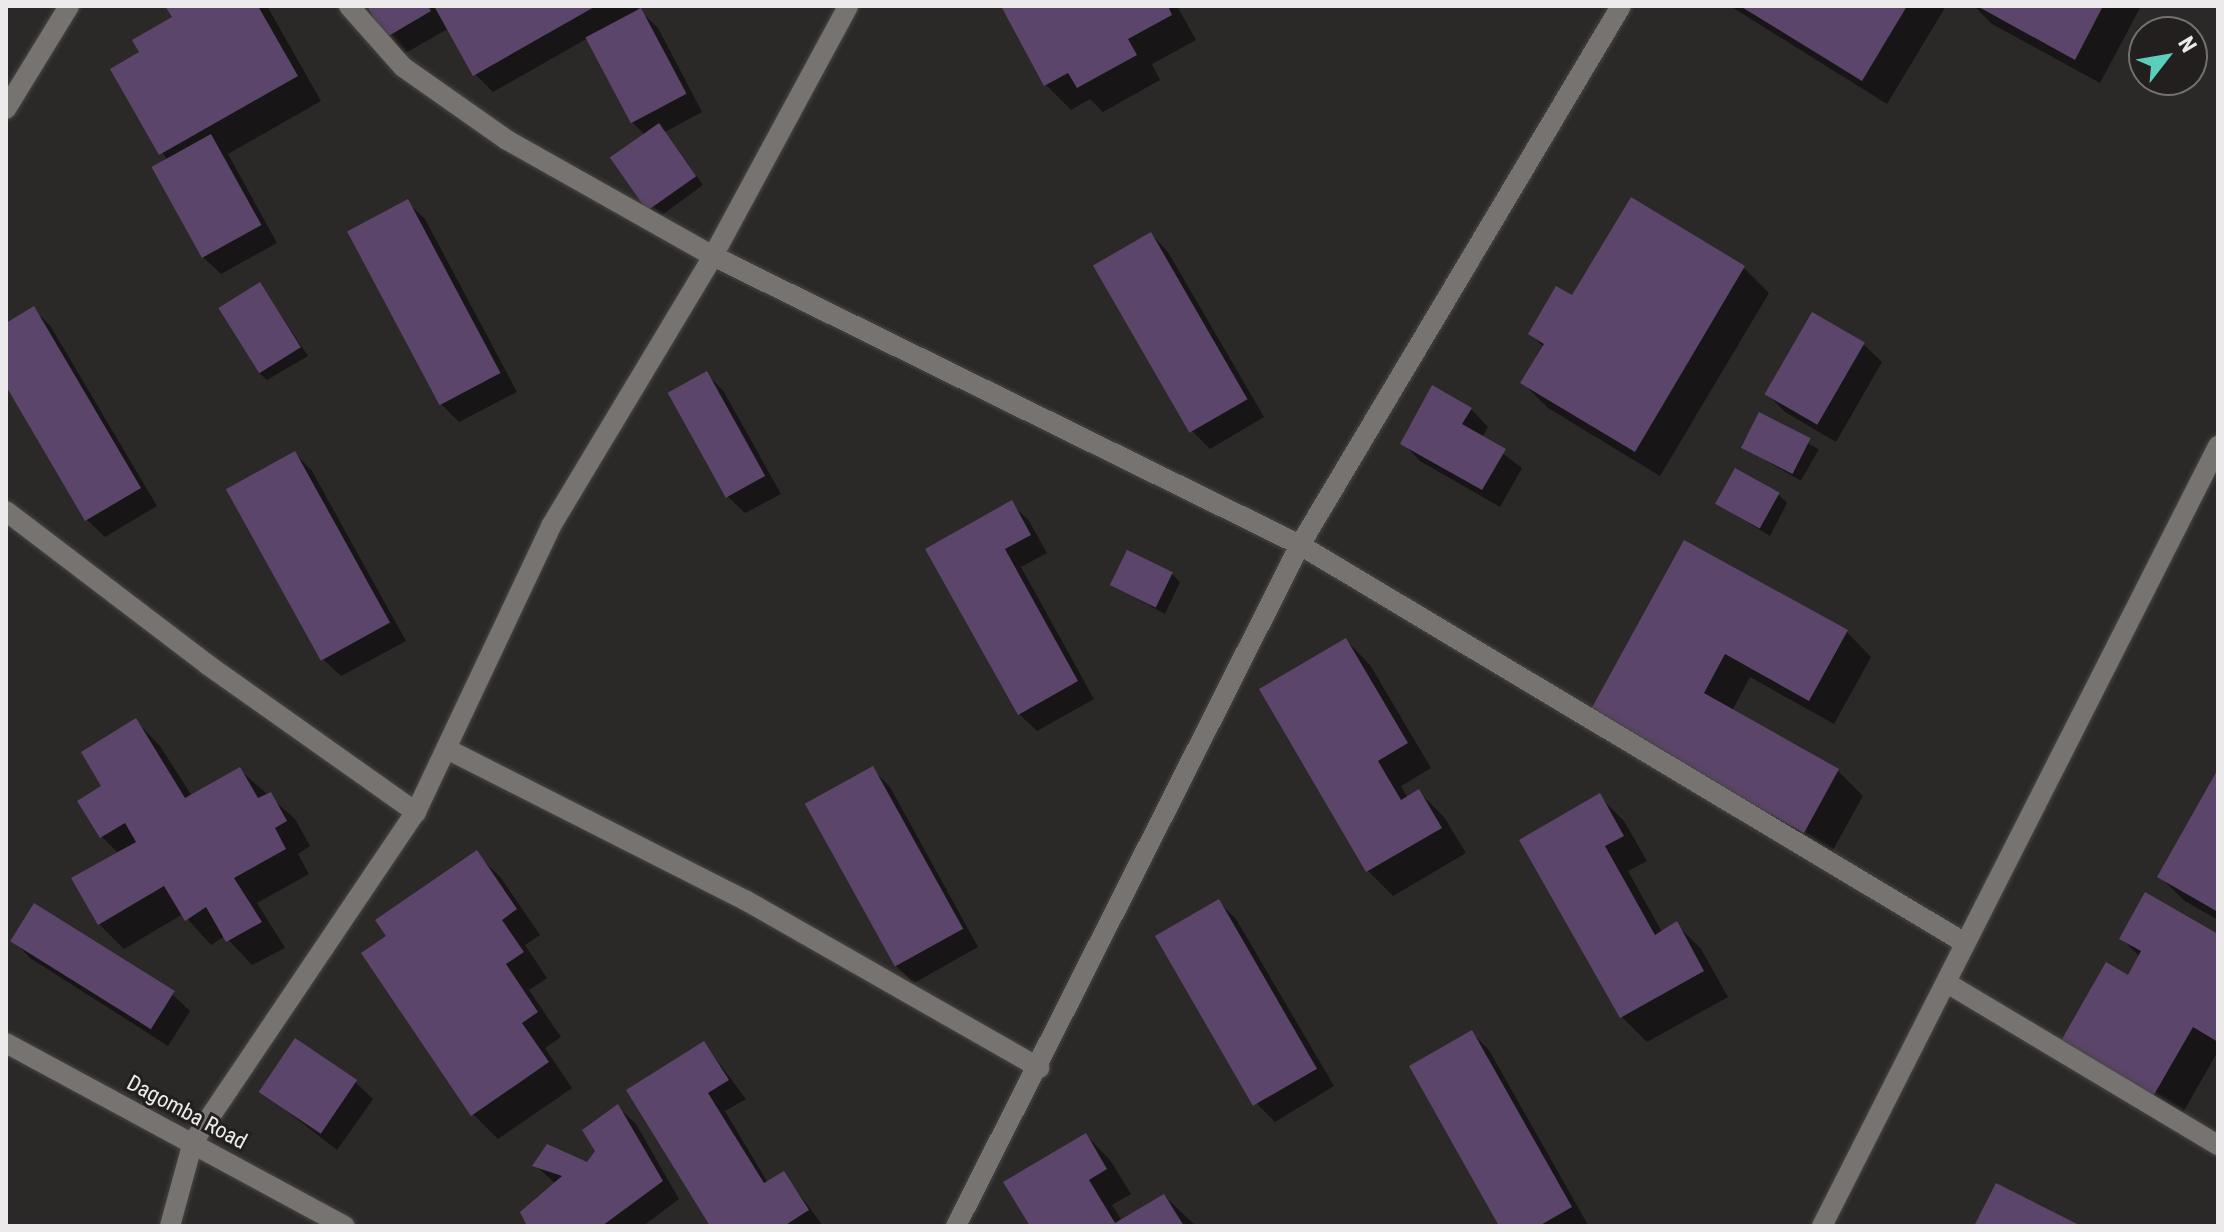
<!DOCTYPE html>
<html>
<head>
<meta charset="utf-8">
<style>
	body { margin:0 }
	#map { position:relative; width:2224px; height:1232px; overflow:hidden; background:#2b2928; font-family:"Roboto Condensed",sans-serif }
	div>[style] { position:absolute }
	.shadow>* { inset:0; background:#0007; transform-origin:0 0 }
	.building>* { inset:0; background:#5c456a; transform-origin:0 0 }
	.roads { filter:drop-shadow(0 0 2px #484544) drop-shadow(0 0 2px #484544) }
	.minor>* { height:20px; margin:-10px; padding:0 10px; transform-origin:10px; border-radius:10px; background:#767371 }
	.tertiary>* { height:20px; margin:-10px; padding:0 10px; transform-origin:10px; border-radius:10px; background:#767371 }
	span { translate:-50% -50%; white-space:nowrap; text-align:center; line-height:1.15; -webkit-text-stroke:6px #221f1e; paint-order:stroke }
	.street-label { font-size:22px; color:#eceaea }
	.frame { position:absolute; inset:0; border:8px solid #eceaea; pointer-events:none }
	.north { position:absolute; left:2128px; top:16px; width:80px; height:80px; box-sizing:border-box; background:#221f1e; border:2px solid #737070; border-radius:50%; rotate:59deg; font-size:22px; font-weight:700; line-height:32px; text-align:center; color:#eceaea }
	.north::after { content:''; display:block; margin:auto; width:28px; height:36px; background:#5bcebc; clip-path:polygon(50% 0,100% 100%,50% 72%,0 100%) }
</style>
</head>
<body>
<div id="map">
	<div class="shadow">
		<div style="clip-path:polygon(167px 6px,267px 6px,321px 101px,228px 154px,277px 243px,221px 274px,203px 257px,167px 160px,112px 70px,142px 53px,175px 18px)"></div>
		<div style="clip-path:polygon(369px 6px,635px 6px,658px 28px,702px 112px,665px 132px,703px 185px,658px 218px,649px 209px,645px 135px,632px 122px,588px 38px,493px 92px,475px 74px,449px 28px,404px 54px)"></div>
		<div style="clip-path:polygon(1003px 6px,1177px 6px,1196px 40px,1152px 64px,1160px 80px,1103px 112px,1090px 99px,1071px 110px,1046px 85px)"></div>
		<div style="clip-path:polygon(1730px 6px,1946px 6px,1887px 104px)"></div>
		<div style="clip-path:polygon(1974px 6px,2141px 6px,2100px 83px,1992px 24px)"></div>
		<div style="clip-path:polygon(407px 202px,425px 219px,517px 392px,459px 422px,441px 404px)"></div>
		<div style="clip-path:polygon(1151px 234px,1168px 252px,1264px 417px,1210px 449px,1192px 431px)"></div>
		<div style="clip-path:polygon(1744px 268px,1769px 293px,1660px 476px,1548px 408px,1523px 383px,1544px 347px,1530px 334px,1573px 298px)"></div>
		<div style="clip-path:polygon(260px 284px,308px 356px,267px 380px,258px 372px)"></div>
		<div style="clip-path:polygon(34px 309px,51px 327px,157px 506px,105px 537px,87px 520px,6px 382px,6px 326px)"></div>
		<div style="clip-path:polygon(1813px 315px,1864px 345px,1882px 362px,1836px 442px,1785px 412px,1768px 395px)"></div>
		<div style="clip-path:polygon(707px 374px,724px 392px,781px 494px,745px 513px,727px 496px)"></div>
		<div style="clip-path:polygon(1471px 409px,1488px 427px,1482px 438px,1522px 468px,1500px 507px,1420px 461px,1403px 443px)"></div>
		<div style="left:1759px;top:415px;width:69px;height:36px;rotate:30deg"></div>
		<div style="clip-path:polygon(295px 453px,312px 471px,406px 641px,341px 676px,323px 659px)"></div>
		<div style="clip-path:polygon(1779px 495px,1787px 503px,1770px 536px,1718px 504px)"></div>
		<div style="clip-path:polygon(1011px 503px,1029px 521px,1047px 553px,1021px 567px,1094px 699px,1037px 731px,1019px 714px,928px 550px)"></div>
		<div style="clip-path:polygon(1685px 543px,1847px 632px,1871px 657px,1834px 724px,1750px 677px,1732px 711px,1838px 771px,1863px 796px,1829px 857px,1616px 738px)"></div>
		<div style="clip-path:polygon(1172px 574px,1180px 582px,1165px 614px,1113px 585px)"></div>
		<div style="clip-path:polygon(1346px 640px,1370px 665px,1431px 768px,1401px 786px,1408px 798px,1419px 792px,1444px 817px,1466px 853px,1393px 896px,1368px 871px)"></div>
		<div style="clip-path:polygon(136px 721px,160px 746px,192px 796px,240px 770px,295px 819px,310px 846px,298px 854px,309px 874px,257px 903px,285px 948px,252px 965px,225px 936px,211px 945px,183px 914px,124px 949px,99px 924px,119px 854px,102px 837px,104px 786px)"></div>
		<div style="clip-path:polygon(872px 769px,890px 787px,978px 947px,914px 983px,896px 966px)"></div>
		<div style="clip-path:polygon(2218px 773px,2218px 920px,2185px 901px,2160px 877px)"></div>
		<div style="clip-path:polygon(1599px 796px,1624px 821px,1647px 861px,1628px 871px,1662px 932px,1676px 924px,1701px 949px,1728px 997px,1647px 1042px,1622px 1017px)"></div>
		<div style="clip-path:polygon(476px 853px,501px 878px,540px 935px,525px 945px,547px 978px,529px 990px,561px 1037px,545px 1048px,572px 1088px,498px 1139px,473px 1114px)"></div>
		<div style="clip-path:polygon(1218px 901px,1236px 919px,1334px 1086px,1275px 1122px,1257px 1104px)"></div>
		<div style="clip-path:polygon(2218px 937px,2218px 1051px,2177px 1123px,2085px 1070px,2140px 957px,2122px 939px)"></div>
		<div style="clip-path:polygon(13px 940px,172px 994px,190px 1011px,168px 1046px,30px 958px)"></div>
		<div style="clip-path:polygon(1472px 1033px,1489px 1050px,1588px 1225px,1502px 1226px)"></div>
		<div style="clip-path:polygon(704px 1043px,746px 1099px,725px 1111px,768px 1183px,784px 1173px,823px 1226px,712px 1226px)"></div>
		<div style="clip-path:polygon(355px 1082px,373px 1099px,337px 1150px,261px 1091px)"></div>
		<div style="clip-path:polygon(618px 1107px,636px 1124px,679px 1199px,643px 1226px,530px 1226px,556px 1184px,535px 1165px,588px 1164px)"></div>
		<div style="clip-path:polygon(1086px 1135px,1110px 1160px,1131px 1194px,1112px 1205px,1122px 1221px,1164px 1196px,1196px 1226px,1033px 1226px)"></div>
	</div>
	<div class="building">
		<div style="clip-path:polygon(165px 6px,258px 6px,298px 76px,159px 155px,110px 69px,139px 52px,132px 40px,172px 17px)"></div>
		<div style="clip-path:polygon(367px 6px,428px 6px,431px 11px,385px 38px)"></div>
		<div style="clip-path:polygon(434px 6px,596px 6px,473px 76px)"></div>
		<div style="clip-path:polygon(1001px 6px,1168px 6px,1172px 15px,1128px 39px,1137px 55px,1077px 88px,1068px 73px,1044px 86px)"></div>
		<div style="clip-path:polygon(1740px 6px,1907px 6px,1862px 81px)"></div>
		<div style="clip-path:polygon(1977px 6px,2103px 6px,2075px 60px)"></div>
		<div style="left:641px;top:8px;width:97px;height:63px;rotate:62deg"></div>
		<div style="left:659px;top:123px;width:65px;height:60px;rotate:55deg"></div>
		<div style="left:211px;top:134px;width:104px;height:68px;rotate:61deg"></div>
		<div style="clip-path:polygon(1631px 197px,1745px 266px,1635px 452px,1520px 383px,1544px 344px,1528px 334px,1556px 286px,1572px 295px)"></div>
		<div style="left:408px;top:199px;width:197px;height:69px;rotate:62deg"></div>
		<div style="left:1151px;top:232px;width:193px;height:67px;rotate:60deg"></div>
		<div style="left:260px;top:282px;width:77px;height:49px;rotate:58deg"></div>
		<div style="clip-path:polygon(34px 306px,141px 488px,85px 521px,6px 386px,6px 323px)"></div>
		<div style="left:1812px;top:312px;width:61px;height:95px;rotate:30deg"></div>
		<div style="left:707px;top:371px;width:120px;height:45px;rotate:61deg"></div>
		<div style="clip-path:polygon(1432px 385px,1472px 408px,1462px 424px,1506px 449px,1482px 490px,1400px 444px)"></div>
		<div style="left:1759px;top:412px;width:58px;height:40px;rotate:27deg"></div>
		<div style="left:295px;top:451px;width:196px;height:79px;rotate:61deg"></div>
		<div style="left:1735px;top:468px;width:51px;height:41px;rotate:29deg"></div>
		<div style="clip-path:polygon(1012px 500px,1031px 535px,1005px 549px,1078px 681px,1018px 715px,925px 549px)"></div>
		<div style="clip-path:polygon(1684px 540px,1848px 630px,1809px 701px,1725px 654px,1704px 693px,1839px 769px,1804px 833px,1589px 713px)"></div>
		<div style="left:1127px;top:550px;width:51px;height:39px;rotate:26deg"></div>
		<div style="clip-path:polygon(1346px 638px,1408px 743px,1378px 761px,1401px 800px,1419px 789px,1442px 828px,1366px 872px,1259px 689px)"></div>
		<div style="clip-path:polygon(136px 718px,185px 798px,240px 767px,258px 798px,271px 792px,287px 821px,275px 828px,286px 849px,234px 878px,262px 922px,226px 942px,206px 907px,185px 921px,164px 886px,98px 925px,71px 878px,136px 842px,125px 823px,100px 838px,77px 801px,101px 786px,81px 752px)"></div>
		<div style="left:873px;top:766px;width:186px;height:78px;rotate:61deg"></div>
		<div style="clip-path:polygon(2218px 769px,2218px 912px,2157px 877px)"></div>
		<div style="clip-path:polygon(1600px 793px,1624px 836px,1605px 846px,1655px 935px,1677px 921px,1704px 971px,1620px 1018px,1519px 840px)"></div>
		<div style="clip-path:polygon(477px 850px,517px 909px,502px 920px,524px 952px,506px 964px,538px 1012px,522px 1023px,549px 1062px,471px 1116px,361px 953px,386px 936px,375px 920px)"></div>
		<div style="clip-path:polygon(2145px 892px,2218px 934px,2218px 1042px,2193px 1027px,2151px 1100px,2058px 1046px,2106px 962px,2128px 975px,2141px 951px,2119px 939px)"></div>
		<div style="left:1219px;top:899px;width:196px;height:74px;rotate:60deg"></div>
		<div style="left:34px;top:903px;width:166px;height:45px;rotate:32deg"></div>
		<div style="clip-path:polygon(1472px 1030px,1572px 1207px,1539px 1226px,1499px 1226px,1409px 1066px)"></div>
		<div style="left:295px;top:1038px;width:75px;height:65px;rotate:34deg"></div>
		<div style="clip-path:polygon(704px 1041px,729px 1080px,708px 1093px,764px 1183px,784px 1171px,809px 1210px,784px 1226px,710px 1226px,626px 1090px)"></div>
		<div style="clip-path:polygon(618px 1104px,663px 1181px,602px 1226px,527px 1226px,520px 1212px,562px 1176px,532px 1166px,547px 1144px,587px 1162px,595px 1151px,582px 1130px)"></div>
		<div style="clip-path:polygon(1086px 1133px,1107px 1169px,1089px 1180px,1115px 1223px,1164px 1194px,1184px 1226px,1030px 1226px,1003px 1182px)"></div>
		<div style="clip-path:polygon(1996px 1183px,2081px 1226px,1974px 1226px)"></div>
	</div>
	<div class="roads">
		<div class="minor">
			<div style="left:349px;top:6px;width:81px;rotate:48.5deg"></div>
			<div style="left:403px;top:67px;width:127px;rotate:35.1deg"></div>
			<div style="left:507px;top:140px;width:236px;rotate:29.4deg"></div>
			<div style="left:713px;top:256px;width:654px;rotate:26.21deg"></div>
			<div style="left:1300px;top:545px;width:775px;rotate:30.9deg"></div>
			<div style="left:6px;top:109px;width:121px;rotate:-58.5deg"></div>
			<div style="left:6px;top:511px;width:254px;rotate:37.3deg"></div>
			<div style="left:208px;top:665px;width:255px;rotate:35.3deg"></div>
			<div style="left:447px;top:749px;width:334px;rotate:26.9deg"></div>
			<div style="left:745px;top:900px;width:339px;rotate:29.7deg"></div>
			<div style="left:1947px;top:983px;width:316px;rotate:30.9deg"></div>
			<div style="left:170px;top:1226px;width:87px;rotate:-74.7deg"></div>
			<div style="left:193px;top:1142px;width:398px;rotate:-56deg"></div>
			<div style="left:416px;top:812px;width:316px;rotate:-64.7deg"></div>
			<div style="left:551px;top:526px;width:315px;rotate:-59deg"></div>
			<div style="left:713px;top:256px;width:284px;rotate:-61.6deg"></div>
			<div style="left:956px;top:1226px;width:763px;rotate:-63.2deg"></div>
			<div style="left:1300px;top:545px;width:627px;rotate:-59.22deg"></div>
			<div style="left:1822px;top:1226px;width:875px;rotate:-63.08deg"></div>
		</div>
		<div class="tertiary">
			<div style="left:6px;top:1043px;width:385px;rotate:28.4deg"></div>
		</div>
	</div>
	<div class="street-label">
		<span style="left:187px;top:1112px;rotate:28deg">Dagomba Road</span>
	</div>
	<div class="frame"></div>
	<div class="north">N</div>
</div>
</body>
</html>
